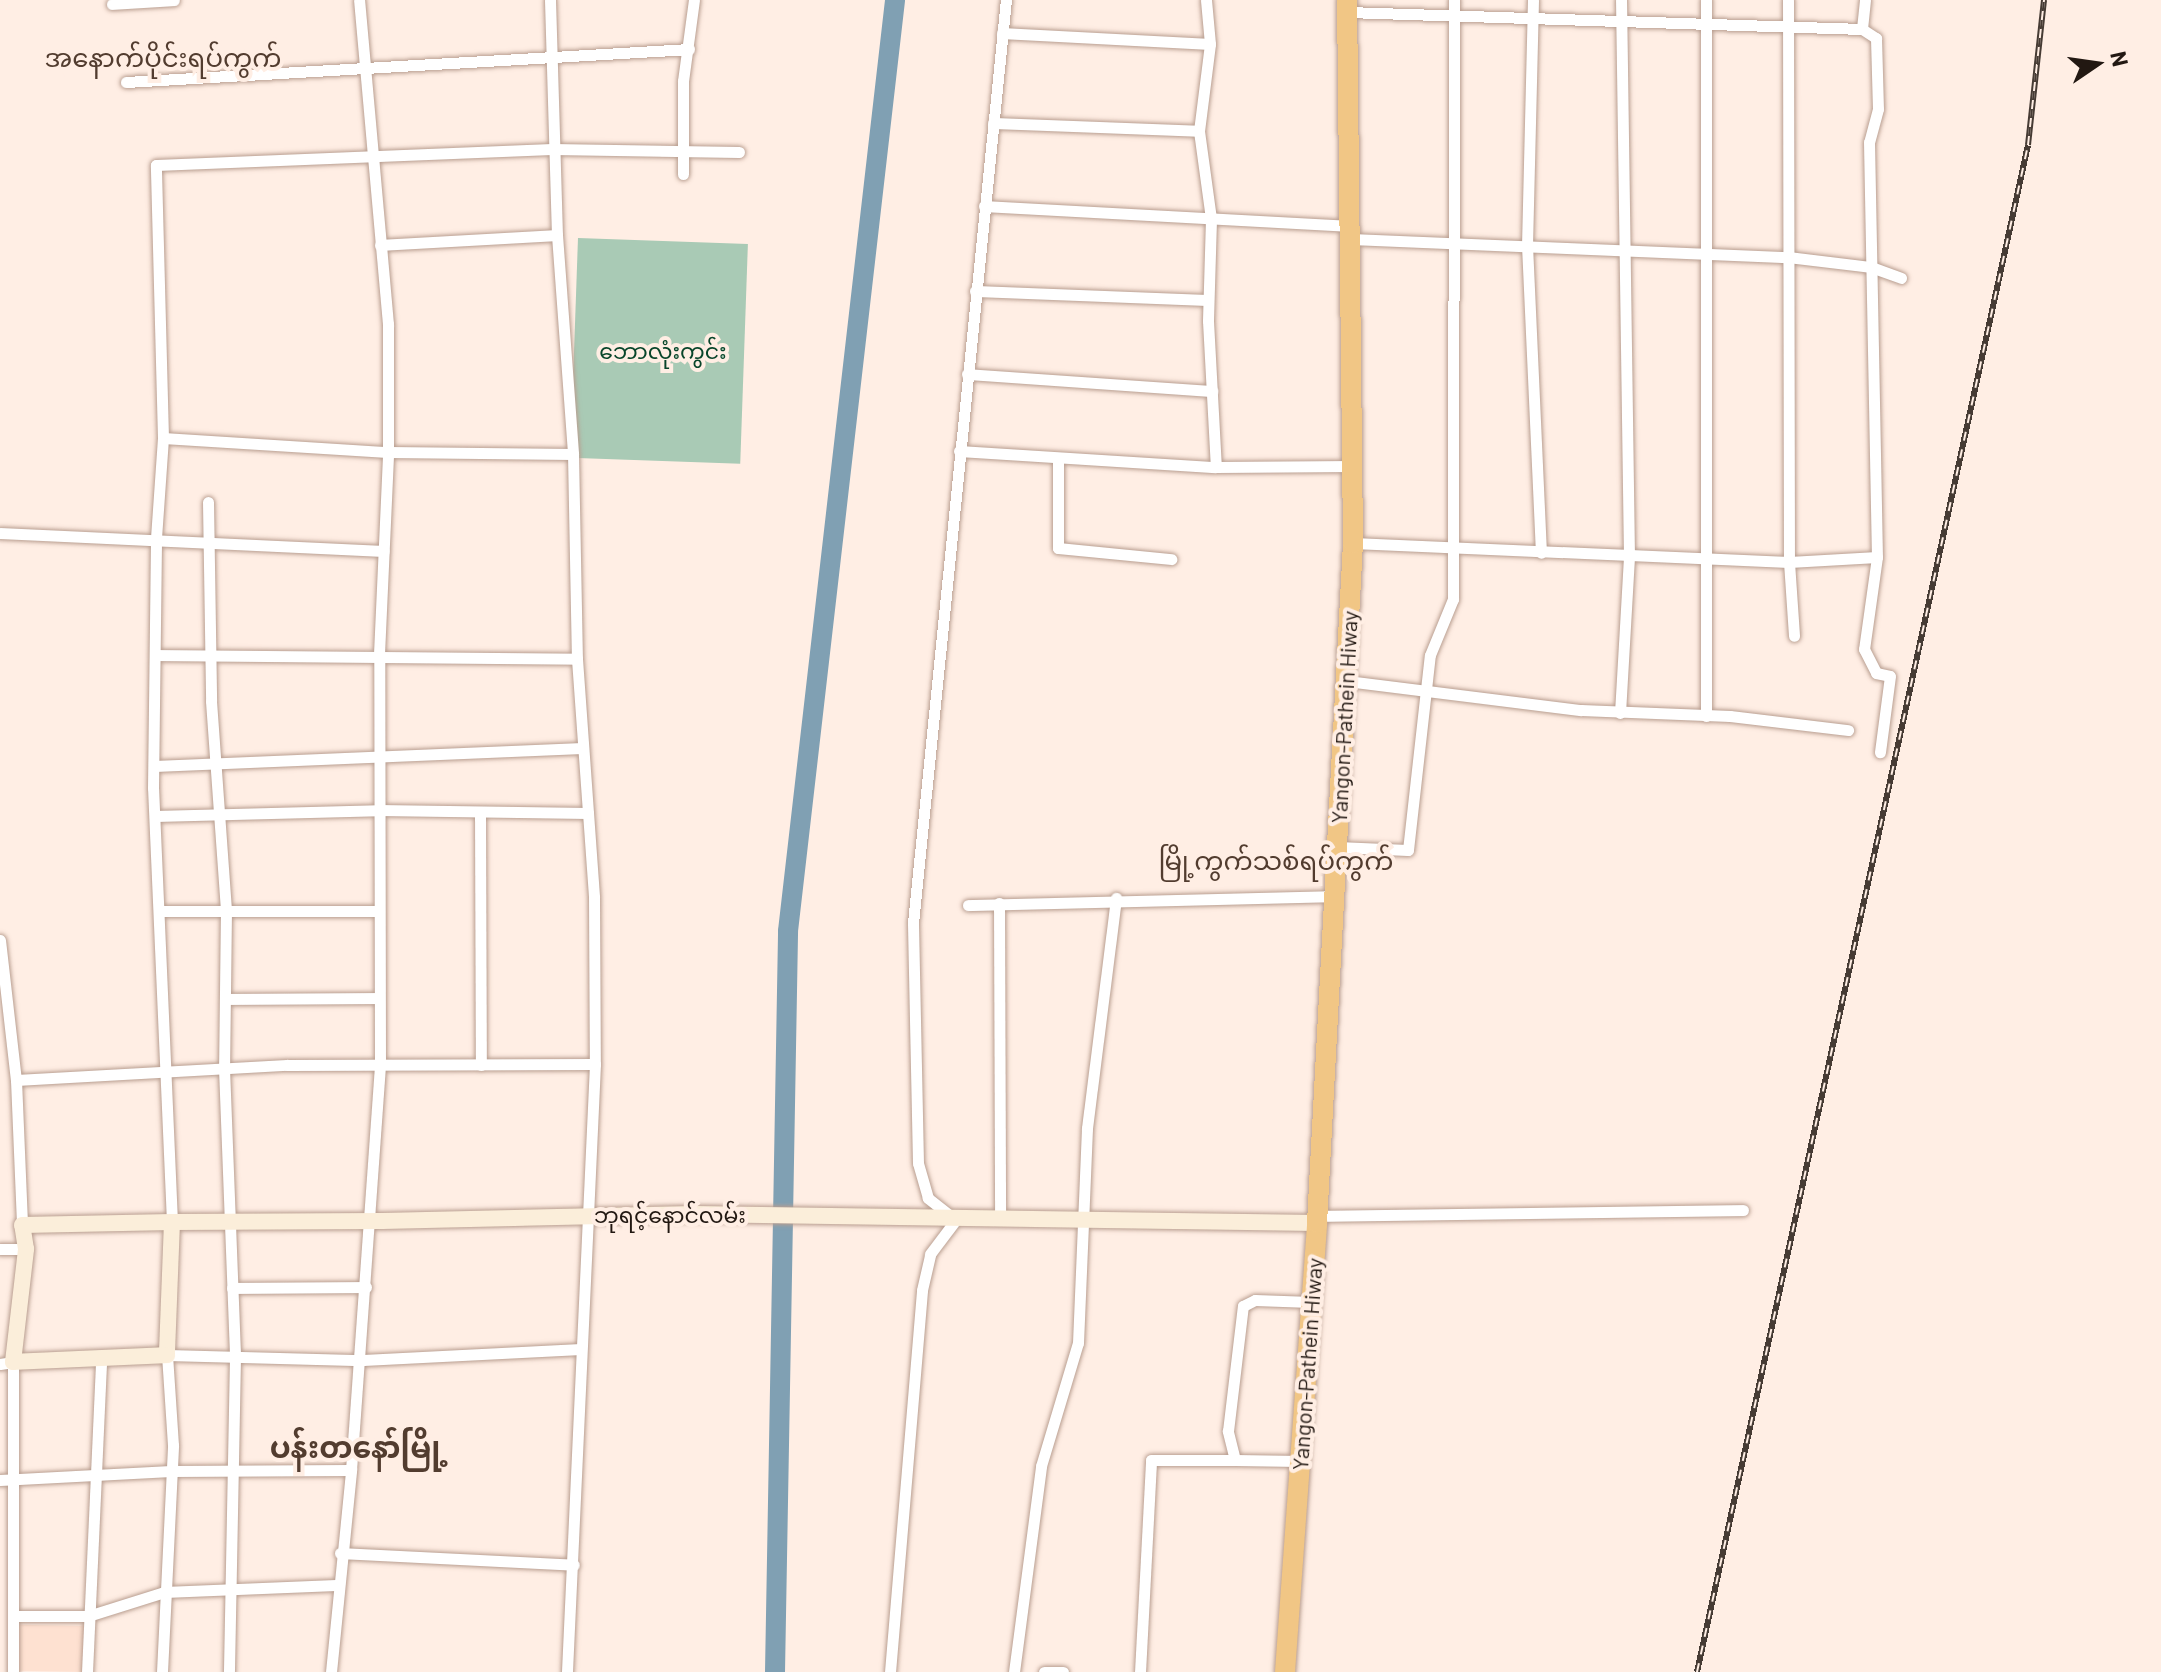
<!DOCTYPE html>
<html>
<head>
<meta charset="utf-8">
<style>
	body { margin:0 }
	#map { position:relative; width:2161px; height:1672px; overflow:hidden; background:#ffeee4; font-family:Barlow,"Noto Sans Myanmar",sans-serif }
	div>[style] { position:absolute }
	.built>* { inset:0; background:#fee1d1; transform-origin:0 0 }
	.green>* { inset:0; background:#a9cab5; transform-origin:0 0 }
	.river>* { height:20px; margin:-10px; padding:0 10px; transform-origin:10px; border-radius:10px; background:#80a0b3 }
	.roads { filter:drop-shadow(0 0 2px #b99e90) drop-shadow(0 0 2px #b99e90) }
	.street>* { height:11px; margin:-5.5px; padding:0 5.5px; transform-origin:5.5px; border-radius:5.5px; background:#fff }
	.secondary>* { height:16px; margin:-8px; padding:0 8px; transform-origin:8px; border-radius:8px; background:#fbeeda }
	.highway>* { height:20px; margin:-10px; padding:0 10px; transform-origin:10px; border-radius:10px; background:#f1c685 }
	.rail>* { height:6px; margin-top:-3px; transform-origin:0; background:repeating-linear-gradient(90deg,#ffeee4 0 9px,#463b34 0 18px); box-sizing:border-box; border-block:2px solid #463b34 }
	span { translate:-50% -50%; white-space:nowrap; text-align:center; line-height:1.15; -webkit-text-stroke:8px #ffeee4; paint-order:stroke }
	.park-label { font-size:22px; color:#09452a }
	.street-label { font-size:22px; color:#221812 }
	.quarter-label { font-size:26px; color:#523c2f }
	.district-label { font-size:30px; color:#523c2f; font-weight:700 }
	.north { position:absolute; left:2057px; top:24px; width:80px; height:80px; -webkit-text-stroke:6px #ffeee4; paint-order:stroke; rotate:77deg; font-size:22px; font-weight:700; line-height:32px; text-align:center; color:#221812 }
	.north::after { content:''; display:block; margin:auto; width:28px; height:36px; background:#221812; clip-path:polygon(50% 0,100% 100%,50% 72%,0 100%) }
</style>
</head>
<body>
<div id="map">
	<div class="built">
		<div style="left:85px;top:1626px;width:46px;height:66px;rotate:91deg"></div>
	</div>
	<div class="green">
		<div style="left:578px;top:238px;width:170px;height:220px;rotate:2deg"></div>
	</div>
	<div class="river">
		<div style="left:775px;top:1672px;width:741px;rotate:-88.99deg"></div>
		<div style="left:788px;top:931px;width:937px;rotate:-83.44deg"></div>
	</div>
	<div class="roads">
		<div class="street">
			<div style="left:550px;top:0;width:235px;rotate:88.3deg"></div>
			<div style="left:557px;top:235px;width:220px;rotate:85.8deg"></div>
			<div style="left:573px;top:454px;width:205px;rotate:88.9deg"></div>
			<div style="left:577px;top:659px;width:239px;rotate:85.9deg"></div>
			<div style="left:594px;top:897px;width:167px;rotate:89.7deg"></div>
			<div style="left:595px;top:1064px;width:609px;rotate:92.64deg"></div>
			<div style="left:1206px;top:0;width:44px;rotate:84.8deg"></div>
			<div style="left:1210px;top:44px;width:88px;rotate:97.2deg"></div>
			<div style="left:1199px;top:131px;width:89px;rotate:82.2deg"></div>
			<div style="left:1211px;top:219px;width:102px;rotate:91.7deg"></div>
			<div style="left:1208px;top:321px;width:146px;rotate:86.9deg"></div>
			<div style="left:1533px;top:0;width:245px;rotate:91.4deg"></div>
			<div style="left:1527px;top:245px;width:308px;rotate:87.4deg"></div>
			<div style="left:1788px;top:0;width:562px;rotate:89.9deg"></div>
			<div style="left:1789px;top:562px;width:74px;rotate:86.1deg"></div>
			<div style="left:1865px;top:0;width:29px;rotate:96deg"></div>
			<div style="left:1862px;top:29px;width:17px;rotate:33deg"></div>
			<div style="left:1876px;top:38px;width:71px;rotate:88.4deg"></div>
			<div style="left:1878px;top:109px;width:34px;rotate:105deg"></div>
			<div style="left:1869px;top:142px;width:415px;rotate:88.9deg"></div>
			<div style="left:1877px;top:557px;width:93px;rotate:98deg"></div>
			<div style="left:1864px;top:649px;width:27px;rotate:63deg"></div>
			<div style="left:1876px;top:673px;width:14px;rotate:12deg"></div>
			<div style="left:1890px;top:676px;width:77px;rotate:97.5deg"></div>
			<div style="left:112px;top:4px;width:62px;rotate:-3.7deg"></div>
			<div style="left:1347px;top:12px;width:515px;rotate:1.89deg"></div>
			<div style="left:1002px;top:33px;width:208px;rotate:3deg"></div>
			<div style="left:126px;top:82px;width:564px;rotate:-3.35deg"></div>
			<div style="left:993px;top:123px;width:206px;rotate:2.2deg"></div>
			<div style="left:683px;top:174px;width:93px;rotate:-90deg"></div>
			<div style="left:683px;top:81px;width:82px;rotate:-82.3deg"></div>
			<div style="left:984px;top:206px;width:367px;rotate:3.1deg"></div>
			<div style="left:1351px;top:239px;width:437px;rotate:2.4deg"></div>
			<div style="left:1788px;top:257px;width:84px;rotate:6.9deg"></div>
			<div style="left:1871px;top:267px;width:32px;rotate:20deg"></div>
			<div style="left:380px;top:245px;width:177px;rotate:-3.2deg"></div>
			<div style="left:975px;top:291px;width:233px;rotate:2.2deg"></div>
			<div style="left:967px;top:374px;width:246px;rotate:4deg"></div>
			<div style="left:163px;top:438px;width:225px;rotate:3.6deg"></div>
			<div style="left:388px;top:452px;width:185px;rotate:0.6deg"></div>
			<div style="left:959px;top:451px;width:257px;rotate:3.6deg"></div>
			<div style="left:1216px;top:467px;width:138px;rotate:-0.4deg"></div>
			<div style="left:1058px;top:458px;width:90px;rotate:90deg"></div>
			<div style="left:1058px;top:548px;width:114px;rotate:5.6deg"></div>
			<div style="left:208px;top:502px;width:199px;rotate:89.1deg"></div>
			<div style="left:211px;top:701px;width:210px;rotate:85.9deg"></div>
			<div style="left:226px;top:910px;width:158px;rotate:90.7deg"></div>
			<div style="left:224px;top:1068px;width:289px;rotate:87.8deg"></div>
			<div style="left:235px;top:1357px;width:315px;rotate:91.1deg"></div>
			<div style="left:0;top:533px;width:384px;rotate:2.7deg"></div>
			<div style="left:1353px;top:543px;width:436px;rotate:2.5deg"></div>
			<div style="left:1789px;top:562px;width:88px;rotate:-3.3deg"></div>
			<div style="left:156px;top:655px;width:421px;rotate:0.5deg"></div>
			<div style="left:1347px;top:681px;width:236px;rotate:7.1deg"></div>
			<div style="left:1581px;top:710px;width:149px;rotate:2.3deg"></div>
			<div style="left:1730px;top:716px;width:119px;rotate:6.8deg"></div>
			<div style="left:1620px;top:713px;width:156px;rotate:-86.7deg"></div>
			<div style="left:1629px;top:557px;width:557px;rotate:-90.82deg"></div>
			<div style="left:1706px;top:716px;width:716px;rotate:-90deg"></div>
			<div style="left:154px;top:766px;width:429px;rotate:-2.4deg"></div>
			<div style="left:480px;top:812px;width:253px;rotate:89.8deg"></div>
			<div style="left:155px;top:816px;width:223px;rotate:-1.5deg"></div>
			<div style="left:378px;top:810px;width:210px;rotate:0.8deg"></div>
			<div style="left:1337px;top:847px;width:71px;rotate:2.4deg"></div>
			<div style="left:1408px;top:850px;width:196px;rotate:-83.6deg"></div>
			<div style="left:1430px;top:655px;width:61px;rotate:-67.7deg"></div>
			<div style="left:1453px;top:599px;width:599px;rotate:-89.9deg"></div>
			<div style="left:999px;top:903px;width:316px;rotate:89.8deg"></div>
			<div style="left:968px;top:905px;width:366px;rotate:-1.4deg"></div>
			<div style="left:160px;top:911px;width:219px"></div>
			<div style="left:0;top:940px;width:141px;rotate:83.5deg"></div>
			<div style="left:16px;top:1080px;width:145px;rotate:87.6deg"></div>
			<div style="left:225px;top:999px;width:154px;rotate:-0.4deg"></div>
			<div style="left:16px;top:1080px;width:271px;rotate:-3.2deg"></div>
			<div style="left:287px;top:1065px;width:308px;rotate:-0.2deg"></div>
			<div style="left:1317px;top:1216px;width:426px;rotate:-0.8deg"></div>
			<div style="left:952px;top:1217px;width:31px;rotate:-142deg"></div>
			<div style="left:928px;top:1198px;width:36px;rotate:-106deg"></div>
			<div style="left:918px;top:1163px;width:240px;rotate:-91.2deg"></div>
			<div style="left:913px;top:923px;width:928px;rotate:-84.25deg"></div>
			<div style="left:172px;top:1222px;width:434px;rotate:-92.5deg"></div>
			<div style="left:153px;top:788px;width:250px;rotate:-89.3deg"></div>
			<div style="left:156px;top:538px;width:100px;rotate:-86deg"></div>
			<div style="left:163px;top:438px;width:273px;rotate:-91.5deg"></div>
			<div style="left:156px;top:165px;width:396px;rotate:-2.3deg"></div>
			<div style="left:552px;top:149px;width:187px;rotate:0.9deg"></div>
			<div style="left:0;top:1249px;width:26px"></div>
			<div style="left:232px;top:1288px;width:134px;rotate:-0.4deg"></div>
			<div style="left:0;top:1364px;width:13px;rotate:-9deg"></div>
			<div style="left:13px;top:1362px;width:310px;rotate:90deg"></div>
			<div style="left:1300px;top:1461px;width:65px;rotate:-179.1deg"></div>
			<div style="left:1235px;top:1460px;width:30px;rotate:-104deg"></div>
			<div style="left:1228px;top:1431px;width:126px;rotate:-83.2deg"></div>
			<div style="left:1243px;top:1306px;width:13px;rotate:-27deg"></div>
			<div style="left:1255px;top:1300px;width:56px;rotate:2deg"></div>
			<div style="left:0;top:1480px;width:171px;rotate:-3deg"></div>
			<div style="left:171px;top:1471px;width:180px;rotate:-0.3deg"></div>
			<div style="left:351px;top:1470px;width:407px;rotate:-85.9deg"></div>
			<div style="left:380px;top:1064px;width:410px;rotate:-90.1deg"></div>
			<div style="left:379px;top:654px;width:202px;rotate:-87.4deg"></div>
			<div style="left:388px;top:452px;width:128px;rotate:-90deg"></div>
			<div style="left:388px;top:324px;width:325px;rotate:-95.1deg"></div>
			<div style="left:340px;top:1553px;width:234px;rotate:2.9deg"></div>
			<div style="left:13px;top:1616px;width:75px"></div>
			<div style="left:88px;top:1616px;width:80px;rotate:-17.5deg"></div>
			<div style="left:164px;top:1592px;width:172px;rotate:-2.3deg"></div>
			<div style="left:87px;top:1672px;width:314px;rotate:-87.4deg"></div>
			<div style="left:162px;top:1672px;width:227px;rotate:-87.2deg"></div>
			<div style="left:173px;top:1445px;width:90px;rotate:-93.8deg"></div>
			<div style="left:167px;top:1355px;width:196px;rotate:1.5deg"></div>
			<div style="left:363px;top:1360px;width:218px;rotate:-2.9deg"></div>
			<div style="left:331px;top:1672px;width:203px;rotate:-84.3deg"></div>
			<div style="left:890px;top:1672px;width:383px;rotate:-85.2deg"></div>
			<div style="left:922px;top:1290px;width:37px;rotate:-77deg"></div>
			<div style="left:930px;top:1254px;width:46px;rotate:-52.9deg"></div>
			<div style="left:1014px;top:1672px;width:208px;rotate:-82.5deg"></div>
			<div style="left:1041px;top:1466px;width:128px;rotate:-73.3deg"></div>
			<div style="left:1078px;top:1343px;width:215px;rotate:-87.6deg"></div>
			<div style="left:1087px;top:1128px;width:232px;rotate:-82.8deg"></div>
			<div style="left:1044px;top:1672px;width:19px"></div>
			<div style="left:1140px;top:1672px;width:212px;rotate:-87deg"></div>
			<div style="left:1151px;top:1460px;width:84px"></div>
		</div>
		<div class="secondary">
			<div style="left:172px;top:1222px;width:133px;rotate:92.2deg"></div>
			<div style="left:167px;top:1355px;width:154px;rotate:177.4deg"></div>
			<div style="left:13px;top:1362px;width:114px;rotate:-83.4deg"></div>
			<div style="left:26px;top:1249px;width:24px;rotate:-99deg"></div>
			<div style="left:22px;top:1225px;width:150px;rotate:-1.1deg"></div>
			<div style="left:172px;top:1222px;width:210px;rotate:-0.3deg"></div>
			<div style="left:382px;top:1221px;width:312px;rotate:-1.3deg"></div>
			<div style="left:694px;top:1214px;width:623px;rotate:0.83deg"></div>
		</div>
		<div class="highway">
			<div style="left:1285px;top:1672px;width:450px;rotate:-85.9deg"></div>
			<div style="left:1317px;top:1223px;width:681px;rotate:-86.97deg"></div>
			<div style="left:1353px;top:543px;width:543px;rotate:-90.63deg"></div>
		</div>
	</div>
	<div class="rail">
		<div style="left:1697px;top:1672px;width:1562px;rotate:-77.77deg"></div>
		<div style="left:2028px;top:145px;width:146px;rotate:-83.7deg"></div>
	</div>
	<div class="park-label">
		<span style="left:663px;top:351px">ဘောလုံးကွင်း</span>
	</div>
	<div class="street-label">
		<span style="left:1344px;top:717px;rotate:-87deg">Yangon-Pathein Hiway</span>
		<span style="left:670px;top:1215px">ဘုရင့်နောင်လမ်း</span>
		<span style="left:1307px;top:1364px;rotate:-86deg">Yangon-Pathein Hiway</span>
	</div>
	<div class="quarter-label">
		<span style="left:163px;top:57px">အနောက်ပိုင်းရပ်ကွက်</span>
		<span style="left:1276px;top:860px">မြို့ကွက်သစ်ရပ်ကွက်</span>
	</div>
	<div class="district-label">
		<span style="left:359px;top:1446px">ပန်းတနော်မြို့</span>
	</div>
	<div class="north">N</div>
</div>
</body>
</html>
